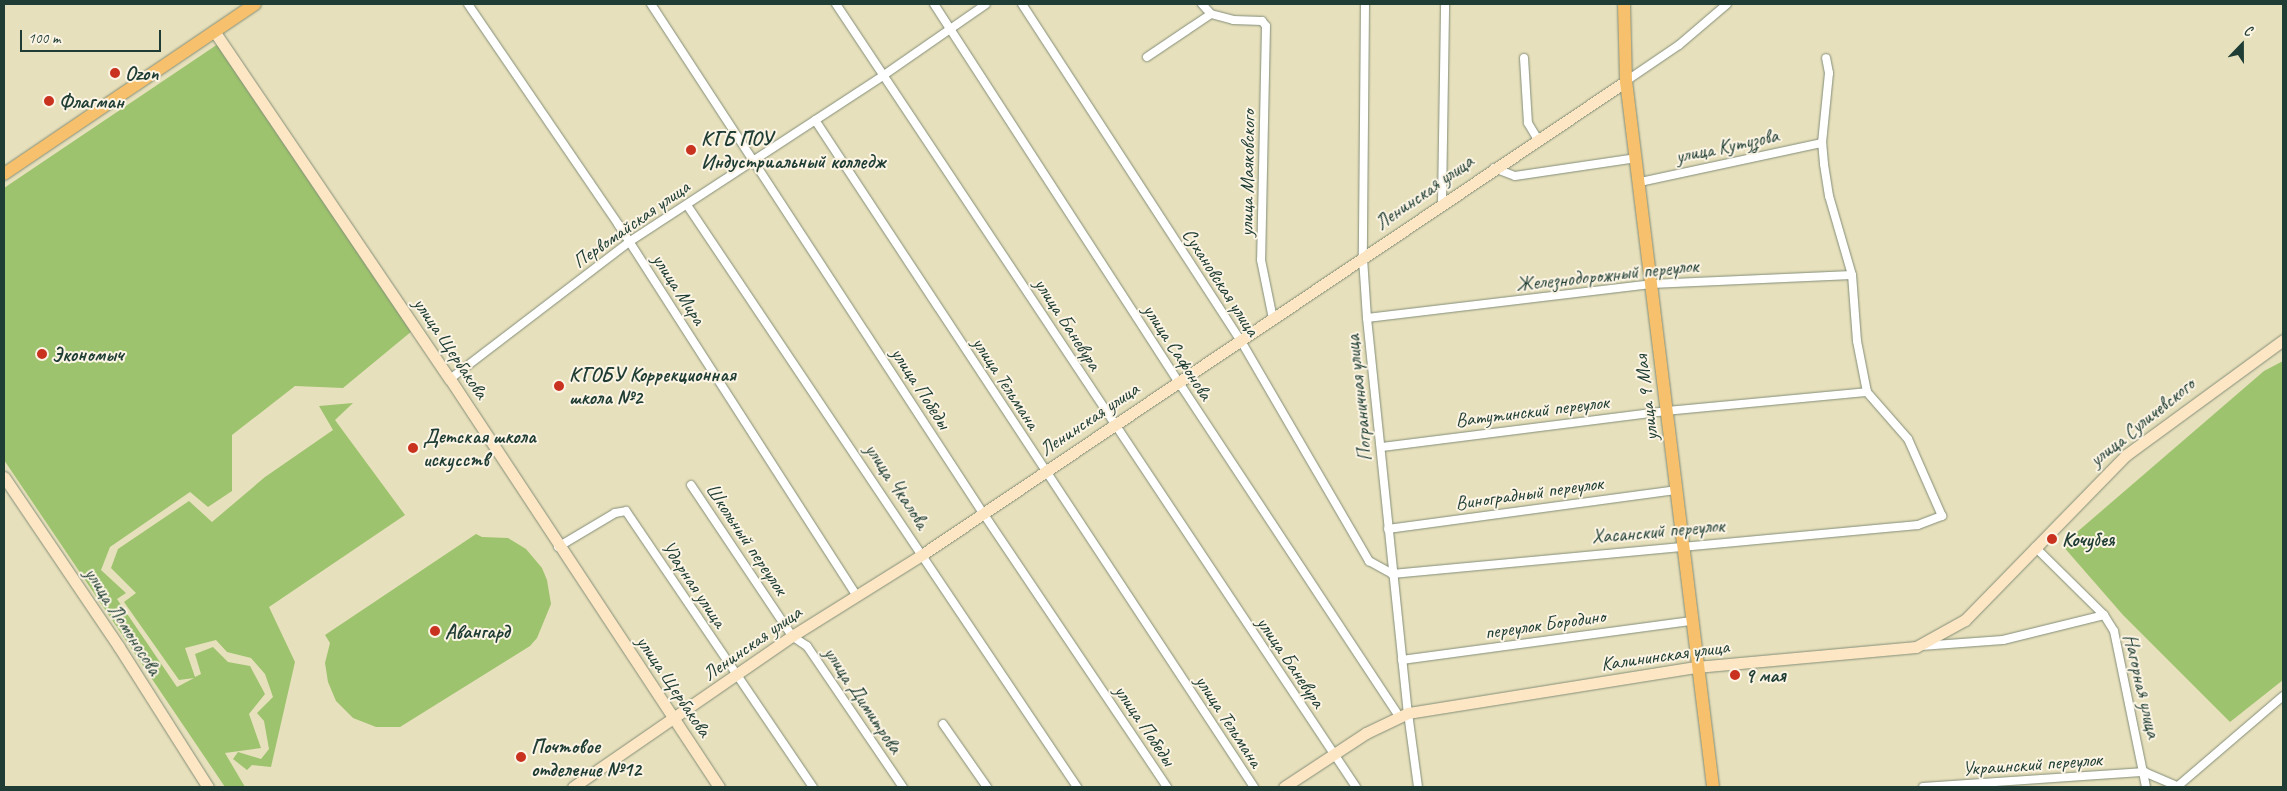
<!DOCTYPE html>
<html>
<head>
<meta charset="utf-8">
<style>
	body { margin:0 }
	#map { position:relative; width:2287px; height:791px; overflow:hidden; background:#e7e0bc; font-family:Caveat,sans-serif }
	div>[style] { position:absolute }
	.green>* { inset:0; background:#9dc36e }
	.roads { filter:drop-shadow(0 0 1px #838e78) drop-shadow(0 0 1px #838e78) }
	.street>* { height:8px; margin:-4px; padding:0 4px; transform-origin:4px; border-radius:4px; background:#fff }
	.secondary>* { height:11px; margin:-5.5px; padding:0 5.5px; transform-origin:5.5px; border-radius:5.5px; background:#fce6c4 }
	.primary>* { height:12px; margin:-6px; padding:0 6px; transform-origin:6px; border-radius:6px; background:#f7c06c }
	.dots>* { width:14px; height:14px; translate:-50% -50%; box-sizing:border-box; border:2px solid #fcf5e5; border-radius:50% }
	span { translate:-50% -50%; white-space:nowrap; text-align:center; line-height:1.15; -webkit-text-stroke:4px #fcf5e5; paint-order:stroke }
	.poi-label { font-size:20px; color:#1f3d34; font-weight:700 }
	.left { translate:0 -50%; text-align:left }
	.street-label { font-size:20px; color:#1f3d34 }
	.frame { position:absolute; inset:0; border:5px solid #1f3d34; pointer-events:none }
	.north { position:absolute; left:2217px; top:20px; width:50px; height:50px; -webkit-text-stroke:4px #fcf5e5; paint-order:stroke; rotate:22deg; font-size:14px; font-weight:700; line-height:20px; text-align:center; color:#1f3d34 }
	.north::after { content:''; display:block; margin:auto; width:18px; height:22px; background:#1f3d34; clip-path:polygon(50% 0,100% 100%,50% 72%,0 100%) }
	.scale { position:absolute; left:20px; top:30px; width:141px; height:22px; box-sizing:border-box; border:2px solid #1f3d34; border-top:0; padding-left:6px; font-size:15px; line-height:18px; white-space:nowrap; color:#1f3d34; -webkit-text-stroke:4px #fcf5e5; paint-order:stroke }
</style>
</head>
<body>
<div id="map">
	<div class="green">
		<div style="clip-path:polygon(221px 42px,412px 331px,343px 388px,295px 386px,232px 435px,232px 491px,208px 507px,190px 492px,110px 547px,101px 570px,126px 593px,117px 599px,177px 687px,194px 678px,179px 680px,124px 602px,136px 593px,111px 568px,118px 549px,189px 501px,212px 522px,265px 477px,333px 430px,319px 406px,353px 403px,335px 420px,405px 515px,269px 607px,295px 662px,271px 767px,252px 765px,247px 770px,233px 759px,238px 752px,261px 759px,269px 749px,264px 721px,257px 713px,273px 697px,265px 674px,251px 658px,227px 652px,216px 640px,185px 648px,195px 677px,201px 674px,195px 654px,213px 647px,228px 662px,250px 666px,265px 694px,249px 714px,261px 748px,225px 753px,245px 787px,225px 787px,4px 460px,4px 188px)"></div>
		<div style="clip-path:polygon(2283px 361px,2283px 680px,2230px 722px,2123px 615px,2062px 545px,2264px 371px)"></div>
		<div style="clip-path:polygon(476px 534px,482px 537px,508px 538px,526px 549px,542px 568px,547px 580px,551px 604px,537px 638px,530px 646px,400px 727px,376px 727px,353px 718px,336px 701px,328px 682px,325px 663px,330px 643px,325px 635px)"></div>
	</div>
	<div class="roads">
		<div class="street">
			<div style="left:468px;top:4px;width:266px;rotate:55.7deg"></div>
			<div style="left:618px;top:224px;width:442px;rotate:57.3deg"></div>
			<div style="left:651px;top:4px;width:608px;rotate:56.89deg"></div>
			<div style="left:983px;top:513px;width:330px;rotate:56.1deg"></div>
			<div style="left:836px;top:4px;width:940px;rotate:56.41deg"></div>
			<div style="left:934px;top:4px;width:449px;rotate:57.1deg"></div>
			<div style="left:1178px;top:381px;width:401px;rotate:56.6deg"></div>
			<div style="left:1022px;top:4px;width:402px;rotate:57deg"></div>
			<div style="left:1241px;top:341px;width:255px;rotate:59.8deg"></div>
			<div style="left:1369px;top:561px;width:26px;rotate:29deg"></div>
			<div style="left:1392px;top:574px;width:528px;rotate:-5.32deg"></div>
			<div style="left:1918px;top:525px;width:26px;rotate:-21deg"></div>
			<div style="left:1942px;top:516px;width:84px;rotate:-113.8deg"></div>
			<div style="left:1908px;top:439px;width:62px;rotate:-131.1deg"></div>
			<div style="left:1867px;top:392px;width:52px;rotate:-101.1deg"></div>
			<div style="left:1857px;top:341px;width:66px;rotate:-94.3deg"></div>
			<div style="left:1852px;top:275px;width:82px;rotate:-106.2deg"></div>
			<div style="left:1829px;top:196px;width:32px;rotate:-99deg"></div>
			<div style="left:1824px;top:164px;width:21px;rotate:-95deg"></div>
			<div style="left:1822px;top:143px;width:70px;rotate:-84.3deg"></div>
			<div style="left:1829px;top:73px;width:15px;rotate:-101deg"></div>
			<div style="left:1202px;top:4px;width:13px;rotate:48deg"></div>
			<div style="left:1211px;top:14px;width:23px;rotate:15deg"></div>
			<div style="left:1233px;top:20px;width:29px;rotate:2deg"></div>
			<div style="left:1262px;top:21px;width:6px;rotate:51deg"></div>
			<div style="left:1266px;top:26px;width:234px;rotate:91.2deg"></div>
			<div style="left:1261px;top:260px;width:60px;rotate:78.5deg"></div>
			<div style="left:1365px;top:4px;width:254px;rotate:90.5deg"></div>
			<div style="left:1363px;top:258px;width:60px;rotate:86.2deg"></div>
			<div style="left:1367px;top:318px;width:397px;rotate:84.1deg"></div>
			<div style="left:1408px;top:713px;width:75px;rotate:82.3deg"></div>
			<div style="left:1147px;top:57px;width:77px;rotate:-33.9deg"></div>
			<div style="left:1524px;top:58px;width:65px;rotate:86.5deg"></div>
			<div style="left:1528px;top:123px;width:17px;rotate:59deg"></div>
			<div style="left:1626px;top:81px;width:64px;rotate:-34.2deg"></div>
			<div style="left:1679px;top:45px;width:63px;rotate:-40.5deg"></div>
			<div style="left:815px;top:120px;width:799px;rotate:56.65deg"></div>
			<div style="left:1494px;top:168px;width:22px;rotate:21deg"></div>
			<div style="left:1515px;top:176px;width:123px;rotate:-8.4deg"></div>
			<div style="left:1640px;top:182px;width:186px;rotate:-12.1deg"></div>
			<div style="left:1442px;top:202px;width:198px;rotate:-89.1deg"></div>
			<div style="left:687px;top:205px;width:701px;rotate:56.17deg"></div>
			<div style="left:1367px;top:318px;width:286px;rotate:-6.8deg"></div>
			<div style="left:1651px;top:284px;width:201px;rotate:-2.6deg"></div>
			<div style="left:450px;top:379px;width:225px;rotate:-37.4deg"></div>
			<div style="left:629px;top:242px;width:305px;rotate:-33.2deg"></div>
			<div style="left:884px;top:75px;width:124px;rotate:-34.8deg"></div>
			<div style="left:1382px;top:447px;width:286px;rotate:-7.2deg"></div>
			<div style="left:1666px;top:411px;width:202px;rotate:-5.4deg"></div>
			<div style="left:691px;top:485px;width:182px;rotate:56.2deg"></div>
			<div style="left:792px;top:636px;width:18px;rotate:34deg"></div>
			<div style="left:807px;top:646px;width:171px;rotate:55.8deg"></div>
			<div style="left:1388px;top:529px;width:290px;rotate:-7.7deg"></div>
			<div style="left:558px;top:547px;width:66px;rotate:-30.8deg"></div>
			<div style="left:615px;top:513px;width:11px;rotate:-10deg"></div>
			<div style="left:626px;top:511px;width:333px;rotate:55.9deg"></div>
			<div style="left:2035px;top:547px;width:97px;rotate:44.6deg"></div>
			<div style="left:2104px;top:615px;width:19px;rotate:58deg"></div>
			<div style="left:2114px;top:631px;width:159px;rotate:78.4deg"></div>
			<div style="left:1921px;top:646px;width:82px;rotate:-4.2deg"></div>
			<div style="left:2003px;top:640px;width:104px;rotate:-13.9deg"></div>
			<div style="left:1402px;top:660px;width:292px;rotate:-7.7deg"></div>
			<div style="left:943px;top:724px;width:77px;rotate:55.1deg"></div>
			<div style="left:2144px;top:772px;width:38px;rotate:23deg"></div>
			<div style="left:2178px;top:786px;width:138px;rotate:-40.6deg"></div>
			<div style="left:1923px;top:787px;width:222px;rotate:-3.9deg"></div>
		</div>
		<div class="secondary">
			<div style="left:214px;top:31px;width:420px;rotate:55.9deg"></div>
			<div style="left:450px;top:379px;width:489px;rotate:56.6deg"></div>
			<div style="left:4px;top:477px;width:205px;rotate:55.9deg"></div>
			<div style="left:119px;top:647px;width:166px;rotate:57.6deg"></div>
			<div style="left:573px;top:787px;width:266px;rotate:-34.6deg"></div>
			<div style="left:792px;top:636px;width:155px;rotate:-32deg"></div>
			<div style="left:923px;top:554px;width:847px;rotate:-33.93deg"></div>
			<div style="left:1284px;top:787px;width:98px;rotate:-33.4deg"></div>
			<div style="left:1366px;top:733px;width:47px;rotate:-25.5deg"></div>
			<div style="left:1408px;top:713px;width:292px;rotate:-9.1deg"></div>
			<div style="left:1696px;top:667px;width:221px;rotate:-5.2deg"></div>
			<div style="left:1916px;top:647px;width:56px;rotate:-28.9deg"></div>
			<div style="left:1965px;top:620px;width:231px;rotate:-45.7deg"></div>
			<div style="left:2126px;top:455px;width:195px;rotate:-36.2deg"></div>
		</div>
		<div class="primary">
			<div style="left:1624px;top:4px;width:77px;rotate:88.5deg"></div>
			<div style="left:1626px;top:81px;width:711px;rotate:82.97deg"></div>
			<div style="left:4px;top:174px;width:303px;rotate:-34.1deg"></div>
		</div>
	</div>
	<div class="dots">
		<div style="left:115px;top:73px;background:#c8321e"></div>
		<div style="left:49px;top:101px;background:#c8321e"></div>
		<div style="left:691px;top:150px;background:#c8321e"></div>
		<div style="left:42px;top:354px;background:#c8321e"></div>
		<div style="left:559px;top:386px;background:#c8321e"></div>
		<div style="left:413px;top:448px;background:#c8321e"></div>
		<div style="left:2052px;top:539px;background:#c8321e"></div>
		<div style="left:435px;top:631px;background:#c8321e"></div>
		<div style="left:1735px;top:675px;background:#c8321e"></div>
		<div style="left:521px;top:757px;background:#c8321e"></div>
	</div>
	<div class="poi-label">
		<span class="left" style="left:125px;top:73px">Ozon</span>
		<span class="left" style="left:59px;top:101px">Флагман</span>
		<span class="left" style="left:701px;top:150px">КГБ ПОУ<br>Индустриальный колледж</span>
		<span class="left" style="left:52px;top:354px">Экономыч</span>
		<span class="left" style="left:569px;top:386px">КГОБУ Коррекционная<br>школа №2</span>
		<span class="left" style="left:423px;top:448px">Детская школа<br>искусств</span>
		<span class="left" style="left:2062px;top:539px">Кочубея</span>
		<span class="left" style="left:445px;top:631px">Авангард</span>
		<span class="left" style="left:1745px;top:675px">9 мая</span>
		<span class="left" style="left:531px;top:758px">Почтовое<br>отделение №12</span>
	</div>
	<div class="street-label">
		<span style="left:1727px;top:146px;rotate:-12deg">улица Кутузова</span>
		<span style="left:1247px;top:173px;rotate:-89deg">улица Маяковского</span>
		<span style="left:1424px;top:192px;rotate:-35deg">Ленинская улица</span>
		<span style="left:631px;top:224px;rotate:-35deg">Первомайская улица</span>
		<span style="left:1607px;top:275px;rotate:-6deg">Железнодорожный переулок</span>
		<span style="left:1221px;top:282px;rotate:57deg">Сухановская улица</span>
		<span style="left:679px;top:289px;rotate:57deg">улица Мира</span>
		<span style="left:1068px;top:324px;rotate:57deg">улица Баневура</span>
		<span style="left:451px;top:348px;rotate:56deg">улица Щербакова</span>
		<span style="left:1178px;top:352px;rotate:57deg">улица Сафонова</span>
		<span style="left:1006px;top:383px;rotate:57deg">улица Тельмана</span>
		<span style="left:921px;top:388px;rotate:57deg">улица Победы</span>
		<span style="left:1359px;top:398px;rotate:-96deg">Пограничная улица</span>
		<span style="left:1646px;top:398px;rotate:-97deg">улица 9 Мая</span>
		<span style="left:1532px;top:411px;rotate:-7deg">Ватутинский переулок</span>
		<span style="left:1089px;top:419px;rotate:-34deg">Ленинская улица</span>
		<span style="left:2142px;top:422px;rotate:-39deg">улица Суличевского</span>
		<span style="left:897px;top:486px;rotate:56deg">улица Чкалова</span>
		<span style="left:1529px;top:493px;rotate:-8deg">Виноградный переулок</span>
		<span style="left:1658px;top:531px;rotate:-5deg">Хасанский переулок</span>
		<span style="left:747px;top:539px;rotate:56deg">Школьный переулок</span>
		<span style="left:694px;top:584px;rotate:56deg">Ударная улица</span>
		<span style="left:123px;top:621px;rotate:57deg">улица Ломоносова</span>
		<span style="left:1545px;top:624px;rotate:-8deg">переулок Бородино</span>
		<span style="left:752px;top:643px;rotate:-35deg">Ленинская улица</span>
		<span style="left:1665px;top:655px;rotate:-8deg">Калининская улица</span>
		<span style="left:1291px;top:662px;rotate:56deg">улица Баневура</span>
		<span style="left:674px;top:686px;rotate:56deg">улица Щербакова</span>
		<span style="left:2142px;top:686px;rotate:77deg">Нагорная улица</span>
		<span style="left:863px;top:700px;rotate:56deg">улица Димитрова</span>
		<span style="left:1229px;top:721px;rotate:57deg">улица Тельмана</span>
		<span style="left:1145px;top:725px;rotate:56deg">улица Победы</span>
		<span style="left:2032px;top:764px;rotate:-4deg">Украинский переулок</span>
	</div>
	<div class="frame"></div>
	<div class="north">С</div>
	<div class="scale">100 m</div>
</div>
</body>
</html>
